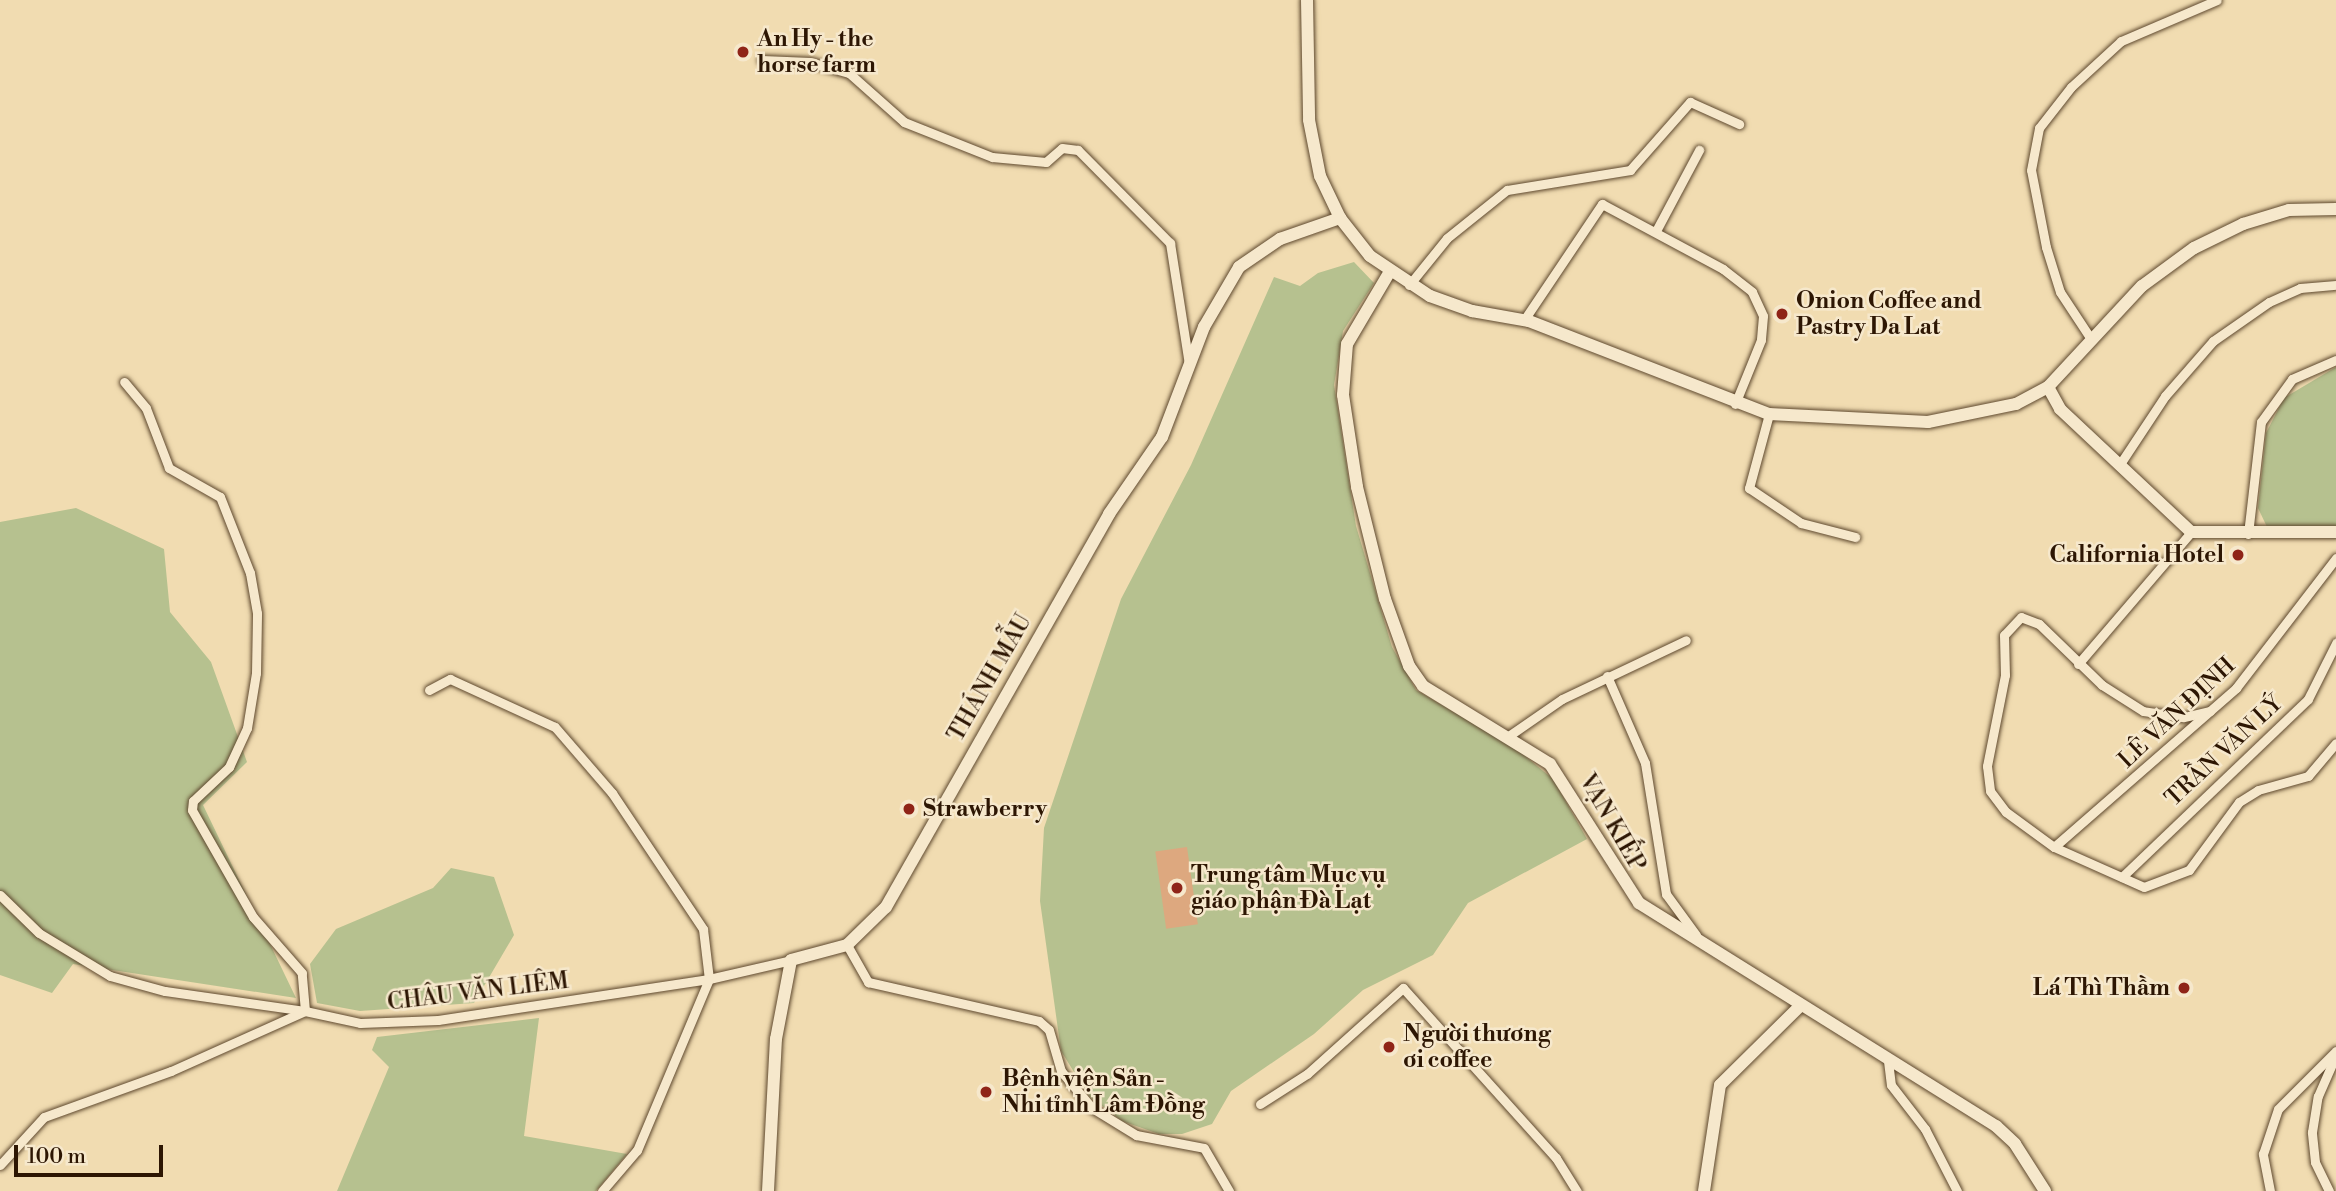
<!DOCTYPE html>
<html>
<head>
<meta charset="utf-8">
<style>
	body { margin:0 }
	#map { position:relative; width:2336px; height:1191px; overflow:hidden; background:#f1dcb1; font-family:"Libre Bodoni",serif }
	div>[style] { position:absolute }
	.green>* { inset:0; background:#b6c18f }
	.building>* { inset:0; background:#dda87f; transform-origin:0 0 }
	.roads { filter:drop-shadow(0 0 2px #5e482e) drop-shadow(0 0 2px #5e482e) }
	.street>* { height:9px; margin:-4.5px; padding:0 4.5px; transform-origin:4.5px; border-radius:4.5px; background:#f6e8cc }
	.secondary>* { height:12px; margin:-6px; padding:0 6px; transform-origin:6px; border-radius:6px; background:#f6e8cc }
	.dots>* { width:19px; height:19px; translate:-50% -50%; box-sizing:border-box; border:4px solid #f6e8cc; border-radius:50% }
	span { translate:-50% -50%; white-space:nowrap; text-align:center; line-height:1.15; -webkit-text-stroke:5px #f6e8cc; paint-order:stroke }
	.poi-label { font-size:23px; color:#2d1603; font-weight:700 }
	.left { translate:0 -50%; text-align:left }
	.right { translate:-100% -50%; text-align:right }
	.street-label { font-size:23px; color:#2d1603 }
	.scale { position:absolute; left:14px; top:1145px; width:149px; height:32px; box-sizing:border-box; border:4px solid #2d1603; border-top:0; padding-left:9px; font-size:21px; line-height:24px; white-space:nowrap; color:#2d1603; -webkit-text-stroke:5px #f6e8cc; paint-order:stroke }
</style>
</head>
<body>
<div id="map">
	<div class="green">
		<div style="clip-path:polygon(1354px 262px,1374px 283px,1343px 331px,1334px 385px,1356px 526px,1392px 647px,1416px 690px,1515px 748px,1553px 779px,1587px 839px,1468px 903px,1433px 955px,1363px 990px,1314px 1034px,1231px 1091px,1212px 1124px,1182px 1134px,1159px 1134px,1122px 1121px,1089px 1096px,1061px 1051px,1040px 901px,1044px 828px,1121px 599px,1191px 465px,1274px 277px,1300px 286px,1318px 273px)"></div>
		<div style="clip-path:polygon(2336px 367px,2336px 527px,2267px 527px,2258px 508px,2266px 433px,2284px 398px)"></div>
		<div style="clip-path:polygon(76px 508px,164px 549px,170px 612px,211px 662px,247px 762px,203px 805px,296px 998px,73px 964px,52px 993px,0 975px,0 522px)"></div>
		<div style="clip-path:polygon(451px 868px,494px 877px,514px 935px,474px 1003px,360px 1011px,317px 1003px,310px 964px,336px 929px,433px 888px)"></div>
		<div style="clip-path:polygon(539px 1018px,524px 1136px,627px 1154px,596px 1191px,337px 1191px,389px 1067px,372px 1050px,377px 1037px)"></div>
	</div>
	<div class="building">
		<div style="left:1187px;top:847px;width:78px;height:32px;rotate:82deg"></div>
	</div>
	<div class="roads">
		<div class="street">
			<div style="left:762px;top:60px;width:48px;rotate:2.4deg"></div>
			<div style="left:810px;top:62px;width:41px;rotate:15.8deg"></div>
			<div style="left:849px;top:73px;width:74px;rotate:41.7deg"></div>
			<div style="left:904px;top:122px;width:95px;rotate:21.7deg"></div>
			<div style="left:992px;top:157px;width:54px;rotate:5.3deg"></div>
			<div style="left:1046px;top:162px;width:21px;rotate:-41deg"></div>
			<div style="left:1062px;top:148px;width:16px;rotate:7deg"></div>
			<div style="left:1078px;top:150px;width:131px;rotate:45.3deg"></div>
			<div style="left:1170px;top:243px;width:122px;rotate:81.1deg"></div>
			<div style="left:1656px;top:231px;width:92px;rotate:-62deg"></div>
			<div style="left:1409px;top:285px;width:60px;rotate:-51deg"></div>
			<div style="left:1447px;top:238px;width:77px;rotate:-38.7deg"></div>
			<div style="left:1507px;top:190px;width:125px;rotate:-9.2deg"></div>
			<div style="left:1630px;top:170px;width:91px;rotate:-48.6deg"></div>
			<div style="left:1690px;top:102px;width:54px;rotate:24.2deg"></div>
			<div style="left:1524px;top:320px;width:140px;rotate:-56.1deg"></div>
			<div style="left:1602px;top:204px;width:137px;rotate:28.2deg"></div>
			<div style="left:1723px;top:269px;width:37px;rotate:38deg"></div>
			<div style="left:1752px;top:292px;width:26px;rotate:65deg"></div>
			<div style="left:1763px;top:316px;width:24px;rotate:95deg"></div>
			<div style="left:1761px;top:340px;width:69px;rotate:112.1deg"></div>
			<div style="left:2091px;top:339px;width:56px;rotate:-123.4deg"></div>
			<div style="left:2060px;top:292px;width:47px;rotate:-107.3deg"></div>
			<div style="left:2046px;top:247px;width:78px;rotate:-101deg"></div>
			<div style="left:2031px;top:170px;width:43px;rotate:-79.2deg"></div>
			<div style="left:2039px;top:128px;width:52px;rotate:-52deg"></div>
			<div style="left:2071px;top:87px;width:68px;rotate:-42.6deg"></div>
			<div style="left:2121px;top:41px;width:104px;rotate:-23.1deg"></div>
			<div style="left:1769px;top:414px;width:77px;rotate:105.1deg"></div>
			<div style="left:1749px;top:488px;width:63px;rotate:33.9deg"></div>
			<div style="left:1801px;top:523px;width:56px;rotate:14.5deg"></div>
			<div style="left:2120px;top:464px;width:82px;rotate:-56.5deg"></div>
			<div style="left:2165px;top:396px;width:73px;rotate:-48.9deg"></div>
			<div style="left:2213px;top:341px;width:68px;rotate:-34.9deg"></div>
			<div style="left:2269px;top:302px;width:34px;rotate:-24deg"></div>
			<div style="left:2300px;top:288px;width:36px;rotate:-5deg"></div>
			<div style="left:2248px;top:534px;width:113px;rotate:-83.4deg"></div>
			<div style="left:2261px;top:422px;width:53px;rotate:-54.2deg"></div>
			<div style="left:2292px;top:379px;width:48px;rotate:-23.4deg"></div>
			<div style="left:2078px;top:664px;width:174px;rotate:-49.4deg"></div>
			<div style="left:1607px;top:676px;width:95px;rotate:66.4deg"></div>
			<div style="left:1645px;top:763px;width:133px;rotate:80.9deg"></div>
			<div style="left:1666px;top:894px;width:51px;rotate:53.8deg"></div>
			<div style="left:429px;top:690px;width:24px;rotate:-28deg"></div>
			<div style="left:450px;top:679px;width:115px;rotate:24.6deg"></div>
			<div style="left:555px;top:727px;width:87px;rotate:49.2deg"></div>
			<div style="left:612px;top:793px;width:164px;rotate:56.2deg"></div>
			<div style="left:703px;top:929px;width:50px;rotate:83.2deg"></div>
			<div style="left:709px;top:979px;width:186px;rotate:112.8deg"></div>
			<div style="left:637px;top:1150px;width:54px;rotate:130.5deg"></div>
			<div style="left:2210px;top:711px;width:28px;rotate:167deg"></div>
			<div style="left:2183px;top:717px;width:40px;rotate:-171.5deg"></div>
			<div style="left:2143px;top:711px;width:49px;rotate:-147.6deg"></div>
			<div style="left:2102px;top:685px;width:88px;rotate:-135.9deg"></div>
			<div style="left:2039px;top:624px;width:19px;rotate:-159deg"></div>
			<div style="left:2021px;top:617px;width:25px;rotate:133deg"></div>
			<div style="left:2004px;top:635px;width:40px;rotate:88.6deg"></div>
			<div style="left:2005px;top:675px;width:93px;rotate:101.2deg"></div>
			<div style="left:1987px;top:766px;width:25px;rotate:83deg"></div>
			<div style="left:1990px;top:791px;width:26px;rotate:53deg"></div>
			<div style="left:2006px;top:812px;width:59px;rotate:36.1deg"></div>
			<div style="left:2054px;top:847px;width:98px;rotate:24deg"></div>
			<div style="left:2144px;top:887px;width:48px;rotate:-20.7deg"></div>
			<div style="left:2189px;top:870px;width:84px;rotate:-53.7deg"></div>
			<div style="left:2239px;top:802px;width:22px;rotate:-32deg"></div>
			<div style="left:2258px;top:790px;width:52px;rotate:-15.6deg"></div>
			<div style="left:2308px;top:776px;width:43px;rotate:-49.7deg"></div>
			<div style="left:1510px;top:735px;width:63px;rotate:-34.7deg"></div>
			<div style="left:1562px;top:699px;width:137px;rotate:-25.4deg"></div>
			<div style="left:2054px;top:847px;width:242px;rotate:-41.1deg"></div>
			<div style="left:2236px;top:688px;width:164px;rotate:-52.4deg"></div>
			<div style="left:2122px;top:877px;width:257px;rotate:-43.7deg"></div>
			<div style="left:2308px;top:699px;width:63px;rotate:-63.4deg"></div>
			<div style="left:0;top:895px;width:54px;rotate:44.3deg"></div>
			<div style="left:39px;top:933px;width:83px;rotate:31.2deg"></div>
			<div style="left:110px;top:976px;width:57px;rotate:15.3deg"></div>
			<div style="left:165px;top:991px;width:141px;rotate:8.1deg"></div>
			<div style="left:305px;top:1011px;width:38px;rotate:-95deg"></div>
			<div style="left:302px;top:973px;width:74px;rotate:-131.2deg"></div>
			<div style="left:253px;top:917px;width:123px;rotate:-119.7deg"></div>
			<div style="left:192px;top:810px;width:9px;rotate:-84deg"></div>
			<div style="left:193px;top:801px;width:50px;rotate:-43.4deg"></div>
			<div style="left:229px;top:767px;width:43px;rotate:-65.2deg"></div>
			<div style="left:247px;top:728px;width:56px;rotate:-80.7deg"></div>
			<div style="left:256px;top:673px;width:60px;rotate:-89deg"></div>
			<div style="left:257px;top:613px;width:41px;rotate:-99.9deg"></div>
			<div style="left:250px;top:573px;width:82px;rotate:-111.5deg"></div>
			<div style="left:220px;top:497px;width:59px;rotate:-150.4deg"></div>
			<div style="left:169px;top:468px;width:64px;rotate:-111deg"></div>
			<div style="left:146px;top:408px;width:34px;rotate:-130deg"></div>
			<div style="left:847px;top:945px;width:43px;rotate:60.4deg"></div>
			<div style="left:868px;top:982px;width:175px;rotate:12.8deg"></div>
			<div style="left:1039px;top:1021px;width:13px;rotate:42deg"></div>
			<div style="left:1049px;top:1030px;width:43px;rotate:73.7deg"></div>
			<div style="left:1061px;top:1071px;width:48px;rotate:50deg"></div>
			<div style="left:1092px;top:1108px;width:52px;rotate:31.5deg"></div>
			<div style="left:1136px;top:1135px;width:69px;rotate:10.8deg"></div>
			<div style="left:1204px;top:1148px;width:50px;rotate:59.8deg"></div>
			<div style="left:1888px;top:1061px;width:24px;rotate:83deg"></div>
			<div style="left:1891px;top:1085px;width:56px;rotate:52.3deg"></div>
			<div style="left:1925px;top:1129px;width:70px;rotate:62.7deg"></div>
			<div style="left:1260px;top:1104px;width:56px;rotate:-32.6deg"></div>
			<div style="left:1307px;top:1074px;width:129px;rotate:-41.9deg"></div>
			<div style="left:1403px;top:988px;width:229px;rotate:48deg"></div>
			<div style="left:1556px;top:1158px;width:39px;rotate:58deg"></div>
			<div style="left:0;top:1165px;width:65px;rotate:-47.5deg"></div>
			<div style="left:44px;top:1117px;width:135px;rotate:-19.9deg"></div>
			<div style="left:171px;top:1071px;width:147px;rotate:-24.1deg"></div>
			<div style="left:305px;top:1011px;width:56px;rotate:12.3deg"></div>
			<div style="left:360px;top:1023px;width:78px;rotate:-2.2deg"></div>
			<div style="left:438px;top:1020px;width:274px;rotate:-8.6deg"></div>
			<div style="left:709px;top:979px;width:84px;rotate:-13deg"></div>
			<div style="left:2270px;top:1191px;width:38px;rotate:-101deg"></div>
			<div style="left:2263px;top:1154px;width:47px;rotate:-71.6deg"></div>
			<div style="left:2278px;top:1109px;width:82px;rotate:-45deg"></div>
			<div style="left:2329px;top:1191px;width:32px;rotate:-116deg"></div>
			<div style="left:2315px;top:1162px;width:30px;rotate:-96deg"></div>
			<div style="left:2312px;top:1132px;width:36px;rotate:-81deg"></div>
			<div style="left:2318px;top:1096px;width:45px;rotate:-66.3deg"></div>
		</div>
		<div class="secondary">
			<div style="left:1307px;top:0;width:120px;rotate:89deg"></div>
			<div style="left:1309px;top:120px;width:57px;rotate:78.9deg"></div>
			<div style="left:1320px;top:176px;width:47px;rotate:64.5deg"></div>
			<div style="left:1340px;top:218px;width:48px;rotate:51.7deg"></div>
			<div style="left:1370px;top:256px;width:72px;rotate:33.7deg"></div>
			<div style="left:1430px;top:296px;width:45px;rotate:19.7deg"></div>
			<div style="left:1472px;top:311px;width:58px;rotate:10deg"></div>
			<div style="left:1529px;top:321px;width:257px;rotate:21.2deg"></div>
			<div style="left:1769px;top:414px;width:159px;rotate:2.9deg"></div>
			<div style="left:1928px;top:422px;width:90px;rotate:-11.6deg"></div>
			<div style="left:2016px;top:404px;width:36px;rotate:-28deg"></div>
			<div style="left:2048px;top:387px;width:138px;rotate:-47.1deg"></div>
			<div style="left:2142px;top:286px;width:64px;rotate:-36.2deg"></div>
			<div style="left:2194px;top:248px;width:55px;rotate:-26.1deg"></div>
			<div style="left:2243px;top:224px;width:48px;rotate:-16.9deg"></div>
			<div style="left:2289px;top:210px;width:47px;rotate:-1.2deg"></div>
			<div style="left:1389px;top:273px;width:82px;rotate:120.6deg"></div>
			<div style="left:1347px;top:344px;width:51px;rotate:94.5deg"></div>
			<div style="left:1343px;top:395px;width:93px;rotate:81.3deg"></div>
			<div style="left:1357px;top:487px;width:115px;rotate:76deg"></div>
			<div style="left:1385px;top:599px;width:71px;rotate:70.3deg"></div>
			<div style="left:1409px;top:666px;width:24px;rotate:55deg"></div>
			<div style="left:1423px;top:686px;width:149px;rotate:31.6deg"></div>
			<div style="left:1550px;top:764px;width:165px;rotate:57.4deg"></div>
			<div style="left:1639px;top:903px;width:421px;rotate:32deg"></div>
			<div style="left:1996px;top:1126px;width:26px;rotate:43deg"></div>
			<div style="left:2015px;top:1144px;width:56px;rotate:57.4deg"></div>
			<div style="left:2048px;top:387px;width:25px;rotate:61deg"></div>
			<div style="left:2060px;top:409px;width:180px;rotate:43.2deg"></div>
			<div style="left:2191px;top:532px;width:145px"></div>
			<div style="left:768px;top:1191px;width:152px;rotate:-87deg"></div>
			<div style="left:776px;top:1039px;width:80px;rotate:-79.2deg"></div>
			<div style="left:791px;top:960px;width:58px;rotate:-15deg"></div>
			<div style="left:847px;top:945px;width:54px;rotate:-44.3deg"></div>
			<div style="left:886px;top:907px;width:452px;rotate:-60.4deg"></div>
			<div style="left:1109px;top:514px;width:93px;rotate:-55.5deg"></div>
			<div style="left:1162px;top:437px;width:118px;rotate:-69.1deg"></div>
			<div style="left:1204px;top:327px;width:69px;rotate:-59.7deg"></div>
			<div style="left:1239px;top:267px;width:50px;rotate:-34.3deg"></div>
			<div style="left:1280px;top:239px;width:64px;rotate:-19.3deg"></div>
			<div style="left:1704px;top:1191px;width:107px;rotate:-81.4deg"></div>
			<div style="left:1720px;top:1085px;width:111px;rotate:-44.6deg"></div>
		</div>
	</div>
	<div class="dots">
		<div style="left:743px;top:52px;background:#8f2418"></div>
		<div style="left:1782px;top:314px;background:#8f2418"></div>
		<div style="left:2238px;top:555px;background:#8f2418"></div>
		<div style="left:909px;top:809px;background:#8f2418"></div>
		<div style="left:1177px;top:888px;background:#8f2418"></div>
		<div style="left:2184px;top:988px;background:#8f2418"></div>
		<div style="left:1389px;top:1047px;background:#8f2418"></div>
		<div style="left:986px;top:1092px;background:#8f2418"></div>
	</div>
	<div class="poi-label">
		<span class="left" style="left:757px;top:52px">An Hy - the<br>horse farm</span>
		<span class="left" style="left:1796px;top:314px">Onion Coffee and<br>Pastry Da Lat</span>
		<span class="right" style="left:2224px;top:555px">California Hotel</span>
		<span class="left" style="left:923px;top:809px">Strawberry</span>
		<span class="left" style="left:1191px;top:888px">Trung tâm Mục vụ<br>giáo phận Đà Lạt</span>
		<span class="right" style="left:2170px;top:988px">Lá Thì Thầm</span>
		<span class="left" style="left:1403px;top:1047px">Người thương<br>ơi coffee</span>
		<span class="left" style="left:1002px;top:1092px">Bệnh viện Sản -<br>Nhi tỉnh Lâm Đồng</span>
	</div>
	<div class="street-label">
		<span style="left:990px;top:678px;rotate:-60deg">THÁNH MẪU</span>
		<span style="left:2177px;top:713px;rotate:-43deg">LÊ VĂN ĐỊNH</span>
		<span style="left:2224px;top:751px;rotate:-43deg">TRẦN VĂN LÝ</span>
		<span style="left:1612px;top:823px;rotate:60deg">VẠN KIẾP</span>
		<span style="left:478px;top:992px;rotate:-7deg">CHÂU VĂN LIÊM</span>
	</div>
	<div class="scale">100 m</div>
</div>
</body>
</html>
